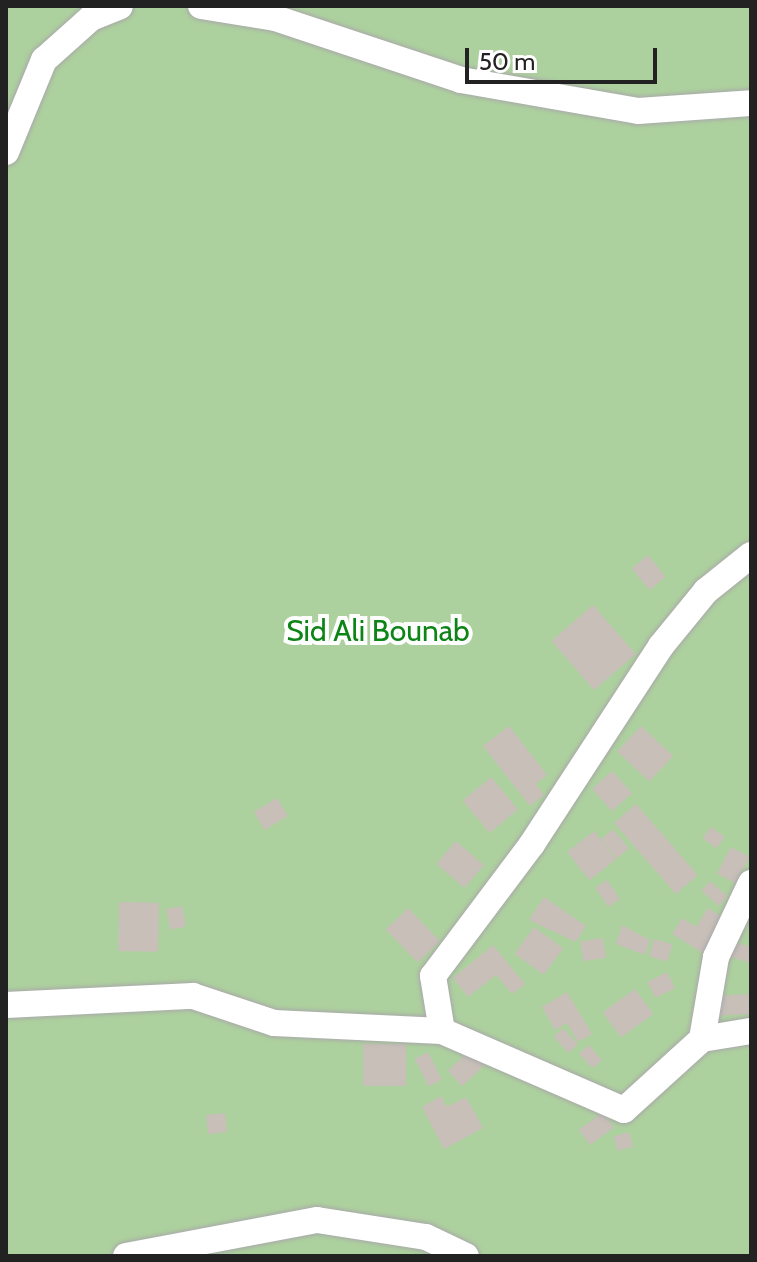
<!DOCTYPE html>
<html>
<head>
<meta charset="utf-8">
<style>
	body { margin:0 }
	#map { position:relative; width:757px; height:1262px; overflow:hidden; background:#f2efe9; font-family:Cabin,sans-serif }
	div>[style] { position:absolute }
	.forest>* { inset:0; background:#add19e; transform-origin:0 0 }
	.building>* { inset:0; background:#c7bfb8; transform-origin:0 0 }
	.roads { filter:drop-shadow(0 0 2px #a9a9a9) drop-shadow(0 0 2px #a9a9a9) }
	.minor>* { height:26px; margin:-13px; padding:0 13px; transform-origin:13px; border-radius:13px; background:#fff }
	span { translate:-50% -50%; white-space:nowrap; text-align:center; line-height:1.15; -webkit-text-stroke:8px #fff; paint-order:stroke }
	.park-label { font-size:30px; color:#0c8416 }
	.frame { position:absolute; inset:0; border:8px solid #222; pointer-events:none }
	.scale { position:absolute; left:465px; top:48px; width:192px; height:36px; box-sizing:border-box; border:4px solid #222; border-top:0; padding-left:10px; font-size:24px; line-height:28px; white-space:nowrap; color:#222; -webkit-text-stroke:6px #fff; paint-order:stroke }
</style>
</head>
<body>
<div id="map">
	<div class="forest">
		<div style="left:6px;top:6px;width:745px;height:1250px"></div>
	</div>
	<div class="building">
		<div style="left:648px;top:555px;width:28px;height:21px;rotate:51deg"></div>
		<div style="left:593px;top:605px;width:65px;height:55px;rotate:49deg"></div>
		<div style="clip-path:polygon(509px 726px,547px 775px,536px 784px,544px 795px,530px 806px,483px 746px)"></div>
		<div style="left:641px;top:726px;width:44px;height:35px;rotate:43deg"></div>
		<div style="left:612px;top:771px;width:30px;height:27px;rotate:48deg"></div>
		<div style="left:491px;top:777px;width:42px;height:37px;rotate:50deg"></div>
		<div style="left:277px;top:798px;width:21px;height:27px;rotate:59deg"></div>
		<div style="left:636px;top:804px;width:94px;height:29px;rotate:49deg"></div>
		<div style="left:711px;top:827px;width:17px;height:14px;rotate:36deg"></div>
		<div style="left:613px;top:829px;width:25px;height:16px;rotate:50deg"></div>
		<div style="left:594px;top:831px;width:36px;height:34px;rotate:52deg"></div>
		<div style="left:456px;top:841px;width:37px;height:30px;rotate:41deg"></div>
		<div style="left:731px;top:847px;width:21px;height:30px;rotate:28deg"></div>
		<div style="left:607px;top:880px;width:23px;height:14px;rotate:56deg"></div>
		<div style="left:710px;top:881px;width:23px;height:13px;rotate:41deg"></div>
		<div style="clip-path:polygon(544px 897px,586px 926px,576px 942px,529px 920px)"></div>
		<div style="left:119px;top:902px;width:40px;height:49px;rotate:1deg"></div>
		<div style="left:182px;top:906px;width:21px;height:16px;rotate:79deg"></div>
		<div style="left:408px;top:908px;width:46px;height:31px;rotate:46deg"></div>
		<div style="clip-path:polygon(708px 908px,727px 920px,706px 955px,672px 934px,682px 918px,696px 927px)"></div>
		<div style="clip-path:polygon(622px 925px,650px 940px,645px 955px,616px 944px)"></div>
		<div style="left:534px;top:927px;width:36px;height:33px;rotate:36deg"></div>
		<div style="left:603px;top:938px;width:20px;height:23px;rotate:81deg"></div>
		<div style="left:654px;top:939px;width:19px;height:18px;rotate:16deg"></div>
		<div style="clip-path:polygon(734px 942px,751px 947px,751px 963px,730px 957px)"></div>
		<div style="clip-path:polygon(493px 945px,525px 984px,512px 994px,496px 975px,468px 997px,453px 978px)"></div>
		<div style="left:667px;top:972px;width:18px;height:22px;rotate:63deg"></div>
		<div style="left:635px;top:989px;width:31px;height:40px;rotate:54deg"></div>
		<div style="clip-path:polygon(567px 992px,592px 1034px,578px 1042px,567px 1023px,555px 1030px,542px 1007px)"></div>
		<div style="left:750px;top:994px;width:20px;height:36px;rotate:87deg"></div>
		<div style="left:563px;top:1028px;width:22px;height:13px;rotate:47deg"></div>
		<div style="left:363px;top:1044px;width:43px;height:42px"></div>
		<div style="left:589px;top:1045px;width:20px;height:13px;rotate:49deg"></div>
		<div style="left:469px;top:1051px;width:21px;height:29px;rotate:47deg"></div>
		<div style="left:428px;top:1052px;width:31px;height:15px;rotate:63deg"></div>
		<div style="clip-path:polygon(441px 1096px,447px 1107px,466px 1097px,483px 1128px,444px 1149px,422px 1107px)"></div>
		<div style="left:603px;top:1112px;width:19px;height:30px;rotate:54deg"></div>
		<div style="left:225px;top:1113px;width:19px;height:19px;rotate:84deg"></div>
		<div style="left:629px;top:1132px;width:15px;height:16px;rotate:74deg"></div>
	</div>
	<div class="roads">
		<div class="minor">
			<div style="left:201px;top:6px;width:75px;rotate:9.2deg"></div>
			<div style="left:275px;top:18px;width:196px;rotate:18.4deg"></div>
			<div style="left:461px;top:80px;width:180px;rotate:9.9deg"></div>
			<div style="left:638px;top:111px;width:113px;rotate:-4deg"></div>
			<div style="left:6px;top:152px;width:100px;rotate:-67.6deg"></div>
			<div style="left:44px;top:60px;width:63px;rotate:-41.8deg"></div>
			<div style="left:91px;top:18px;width:31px;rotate:-22deg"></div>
			<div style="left:6px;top:1005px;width:187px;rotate:-2.8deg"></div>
			<div style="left:193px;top:996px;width:85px;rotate:18.4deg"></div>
			<div style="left:274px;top:1023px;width:168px;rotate:2.7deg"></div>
			<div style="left:442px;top:1031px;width:198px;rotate:23.5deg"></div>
			<div style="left:624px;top:1110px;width:105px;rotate:-42.3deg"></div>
			<div style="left:702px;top:1039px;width:50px;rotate:-9.3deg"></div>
			<div style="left:442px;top:1031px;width:56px;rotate:-99.3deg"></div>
			<div style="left:433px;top:976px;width:165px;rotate:-53.1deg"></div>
			<div style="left:532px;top:844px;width:236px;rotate:-56.9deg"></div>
			<div style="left:661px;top:646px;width:71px;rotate:-50.7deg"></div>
			<div style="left:706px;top:591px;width:58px;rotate:-38.7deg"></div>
			<div style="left:702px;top:1039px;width:83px;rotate:-80.3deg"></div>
			<div style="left:716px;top:957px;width:82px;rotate:-64.7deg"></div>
			<div style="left:126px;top:1256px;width:194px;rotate:-10.7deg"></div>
			<div style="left:317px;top:1220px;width:110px;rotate:8.9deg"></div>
			<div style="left:426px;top:1237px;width:44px;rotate:25.4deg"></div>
		</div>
	</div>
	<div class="park-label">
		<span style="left:378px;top:631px">Sid Ali Bounab</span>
	</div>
	<div class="frame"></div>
	<div class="scale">50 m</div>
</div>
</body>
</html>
